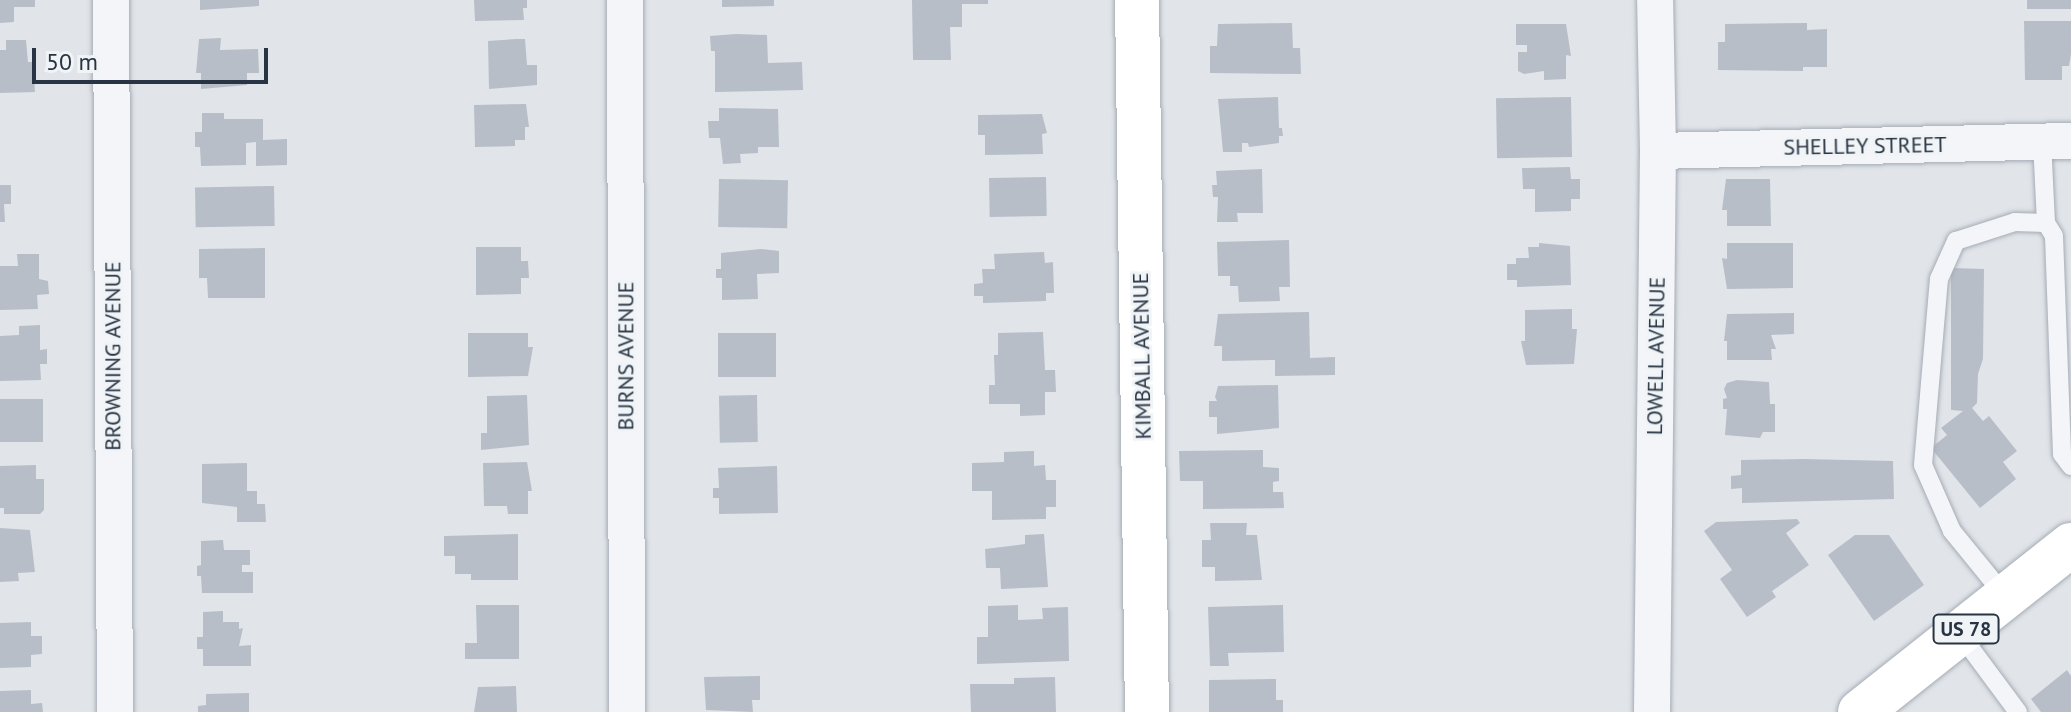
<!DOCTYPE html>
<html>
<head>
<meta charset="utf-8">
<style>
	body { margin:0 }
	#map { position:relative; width:2071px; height:712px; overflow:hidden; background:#e1e5ea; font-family:"PT Sans",sans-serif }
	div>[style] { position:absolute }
	.building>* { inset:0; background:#b7bec8; transform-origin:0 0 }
	.roads { filter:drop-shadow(0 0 2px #a6acb5) drop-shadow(0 0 2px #a6acb5) }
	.lane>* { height:18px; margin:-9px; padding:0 9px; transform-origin:9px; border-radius:9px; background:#f4f5f8 }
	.street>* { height:36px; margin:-18px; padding:0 18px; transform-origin:18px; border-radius:18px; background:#f4f5f8 }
	.secondary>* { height:44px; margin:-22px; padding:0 22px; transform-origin:22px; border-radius:22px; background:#fff }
	.primary>* { height:44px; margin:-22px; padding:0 22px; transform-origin:22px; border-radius:22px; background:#fff }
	span { translate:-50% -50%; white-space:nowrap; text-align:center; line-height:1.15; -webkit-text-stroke:6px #f0f4f7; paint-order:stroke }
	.shield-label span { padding:2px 6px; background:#f0f4f7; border:2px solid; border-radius:6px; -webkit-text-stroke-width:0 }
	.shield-label { font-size:20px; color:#283443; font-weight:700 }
	.street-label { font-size:22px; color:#283443 }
	.scale { position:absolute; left:32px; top:48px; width:236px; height:36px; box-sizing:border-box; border:4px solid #283443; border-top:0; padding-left:10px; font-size:24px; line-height:28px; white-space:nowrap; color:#283443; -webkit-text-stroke:6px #f0f4f7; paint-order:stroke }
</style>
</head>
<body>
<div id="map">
	<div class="building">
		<div style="clip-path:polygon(0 0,35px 0,35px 7px,14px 7px,14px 22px,0 23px)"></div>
		<div style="clip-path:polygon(200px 0,259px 0,259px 6px,200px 10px)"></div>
		<div style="clip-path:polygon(474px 0,527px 0,527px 8px,523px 8px,524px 20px,475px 21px)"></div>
		<div style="clip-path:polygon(722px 0,774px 0,774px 6px,722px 7px)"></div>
		<div style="clip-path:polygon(912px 0,988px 0,988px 4px,962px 4px,962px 27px,950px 27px,951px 60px,913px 60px)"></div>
		<div style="left:2027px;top:0;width:44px;height:9px"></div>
		<div style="clip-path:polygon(2024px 21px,2071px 21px,2071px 54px,2069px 66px,2062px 66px,2062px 80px,2025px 80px)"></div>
		<div style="clip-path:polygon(1292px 23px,1293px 48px,1300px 48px,1301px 74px,1210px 73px,1210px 46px,1217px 46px,1218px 24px)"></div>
		<div style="clip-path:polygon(1807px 23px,1807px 30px,1827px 29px,1827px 67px,1803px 67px,1803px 71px,1718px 70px,1718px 42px,1725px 42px,1725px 24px)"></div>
		<div style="clip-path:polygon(1516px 24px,1566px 24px,1571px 56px,1566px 55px,1566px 79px,1544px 80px,1544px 71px,1524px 74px,1518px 71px,1518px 52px,1527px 52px,1527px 45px,1516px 45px)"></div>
		<div style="clip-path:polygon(736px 34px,767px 35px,768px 63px,802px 62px,803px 90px,715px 92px,715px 51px,711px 51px,710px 36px)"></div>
		<div style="clip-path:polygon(221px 38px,220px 50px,258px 49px,259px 73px,247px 73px,247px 85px,201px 89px,201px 73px,196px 73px,199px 39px)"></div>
		<div style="clip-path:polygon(516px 39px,525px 39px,527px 65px,537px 65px,537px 85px,489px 89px,488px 41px)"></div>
		<div style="clip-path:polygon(6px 40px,26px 40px,28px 62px,33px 62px,35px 92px,0 93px,0 50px,6px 50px)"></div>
		<div style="clip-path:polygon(1278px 97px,1279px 128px,1282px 128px,1283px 136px,1279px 136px,1279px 143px,1249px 147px,1248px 143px,1242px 143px,1242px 152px,1223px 152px,1218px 99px)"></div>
		<div style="left:1571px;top:97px;width:60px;height:75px;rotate:89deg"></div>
		<div style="clip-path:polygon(526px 104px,529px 127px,525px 127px,525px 140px,515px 140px,515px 146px,475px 147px,474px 105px)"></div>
		<div style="clip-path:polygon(719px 108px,778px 109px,779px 147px,758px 147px,758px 153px,740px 154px,741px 163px,723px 164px,720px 138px,709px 138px,708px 121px,719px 121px)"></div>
		<div style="clip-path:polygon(202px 113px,224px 113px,224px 119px,263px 119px,263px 140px,287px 139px,287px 165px,256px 166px,256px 142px,246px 143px,246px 165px,201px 166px,200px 147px,195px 147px,195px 132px,202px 132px)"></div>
		<div style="clip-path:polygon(1042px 114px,1047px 133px,1042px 134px,1043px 154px,985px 155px,985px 135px,978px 135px,978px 115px)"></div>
		<div style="clip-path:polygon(1570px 167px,1571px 179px,1580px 179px,1580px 199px,1571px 199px,1571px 211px,1535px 212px,1535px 189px,1523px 189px,1522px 168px)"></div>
		<div style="clip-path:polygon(1262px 169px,1263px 213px,1237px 213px,1238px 222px,1217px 222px,1218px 197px,1213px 197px,1212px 185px,1217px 185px,1216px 171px)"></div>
		<div style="left:1046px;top:177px;width:39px;height:57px;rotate:89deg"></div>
		<div style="left:719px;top:179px;width:69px;height:48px;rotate:1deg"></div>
		<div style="clip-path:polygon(1726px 179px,1770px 179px,1771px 226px,1727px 226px,1727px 210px,1722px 210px)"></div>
		<div style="clip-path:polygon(0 185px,11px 185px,11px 204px,4px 204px,5px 222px,0 222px)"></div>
		<div style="left:274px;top:186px;width:40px;height:79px;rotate:89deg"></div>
		<div style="clip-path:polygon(1289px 240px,1290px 287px,1279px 287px,1280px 301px,1239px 302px,1238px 286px,1230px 286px,1230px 276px,1218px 276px,1217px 242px)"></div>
		<div style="clip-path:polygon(1539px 243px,1570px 246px,1571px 285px,1517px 287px,1517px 280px,1507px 280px,1507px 264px,1516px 264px,1516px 258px,1529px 258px,1528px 247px,1539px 247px)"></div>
		<div style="clip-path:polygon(1727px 243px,1793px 243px,1793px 288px,1727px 289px,1722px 258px,1727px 259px)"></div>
		<div style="clip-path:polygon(476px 247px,521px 247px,521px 261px,528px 261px,529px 278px,521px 278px,521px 294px,476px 295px)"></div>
		<div style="clip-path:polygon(265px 248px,265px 298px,208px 298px,207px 278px,199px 278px,199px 249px)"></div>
		<div style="clip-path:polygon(761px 249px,779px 251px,779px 273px,757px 274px,758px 299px,722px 300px,722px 278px,716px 278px,716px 269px,721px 269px,721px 253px)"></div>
		<div style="clip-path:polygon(1044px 252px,1045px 263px,1053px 262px,1054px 293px,1046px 293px,1046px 301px,983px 303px,983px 296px,974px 296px,974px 284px,983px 283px,982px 269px,995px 269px,994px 254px)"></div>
		<div style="clip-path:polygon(17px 254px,39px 254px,39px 279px,48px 281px,49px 294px,37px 295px,38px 309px,0 310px,0 266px,18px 266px)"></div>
		<div style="clip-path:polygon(1951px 268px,1984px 269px,1983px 359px,1978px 374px,1977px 403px,1972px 408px,1983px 421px,1989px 416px,2017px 451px,2003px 462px,2016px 479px,1980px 508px,1931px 448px,1947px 435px,1941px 428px,1963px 411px,1951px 410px)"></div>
		<div style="clip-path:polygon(1572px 309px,1572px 329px,1577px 329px,1574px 364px,1526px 365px,1521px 341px,1525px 341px,1525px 310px)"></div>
		<div style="clip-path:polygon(1309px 312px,1310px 358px,1335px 357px,1335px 375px,1275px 376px,1275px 360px,1222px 361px,1222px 346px,1214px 346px,1218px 314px)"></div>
		<div style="clip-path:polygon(1794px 313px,1794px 334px,1771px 335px,1776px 349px,1771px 349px,1772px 360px,1727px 360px,1727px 341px,1724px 341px,1727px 314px)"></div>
		<div style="clip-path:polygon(40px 325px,40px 350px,47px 349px,47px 364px,40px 364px,41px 380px,0 381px,0 336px,19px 335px,19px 326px)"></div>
		<div style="clip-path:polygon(1043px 332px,1045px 370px,1055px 370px,1056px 392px,1045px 392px,1045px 415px,1020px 416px,1020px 404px,989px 404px,989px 385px,995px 385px,994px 355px,998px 355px,998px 333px)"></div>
		<div style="clip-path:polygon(468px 333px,528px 333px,528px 347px,533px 347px,528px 376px,468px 377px)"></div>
		<div style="left:718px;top:333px;width:58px;height:44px"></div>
		<div style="clip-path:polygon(1737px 380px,1769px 382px,1770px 404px,1775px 404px,1775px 432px,1763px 432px,1760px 438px,1725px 435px,1727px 409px,1723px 409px,1723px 399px,1727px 398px,1724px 389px,1727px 383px)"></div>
		<div style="clip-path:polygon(1278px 385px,1279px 428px,1217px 434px,1217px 417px,1209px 417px,1209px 401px,1217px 401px,1215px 397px,1218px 386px)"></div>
		<div style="clip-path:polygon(527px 395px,529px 445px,481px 450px,481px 433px,487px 433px,487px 396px)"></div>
		<div style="left:757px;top:395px;width:47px;height:38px;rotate:89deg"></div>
		<div style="left:0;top:399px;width:43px;height:43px"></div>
		<div style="clip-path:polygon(1263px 450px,1263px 467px,1279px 468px,1279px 481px,1273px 482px,1273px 492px,1283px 492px,1284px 508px,1203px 509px,1203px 481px,1180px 481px,1179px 451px)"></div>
		<div style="clip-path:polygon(1034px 451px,1034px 466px,1045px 465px,1046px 480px,1056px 480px,1056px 507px,1046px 507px,1046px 519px,992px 520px,992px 491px,972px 491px,972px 463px,1004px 462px,1004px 452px)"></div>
		<div style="clip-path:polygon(1803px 459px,1893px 461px,1894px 499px,1742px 503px,1742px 488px,1731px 489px,1731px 476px,1741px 475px,1741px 460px)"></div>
		<div style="clip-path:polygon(527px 462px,532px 491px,528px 491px,528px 514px,508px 514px,507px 506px,484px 506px,483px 463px)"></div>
		<div style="clip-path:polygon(247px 463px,247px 491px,257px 491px,257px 504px,265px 504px,266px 522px,237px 522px,237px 507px,202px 503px,202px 464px)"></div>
		<div style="clip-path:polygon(36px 465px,36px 479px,44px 479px,44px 510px,40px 514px,4px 514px,4px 508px,0 508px,0 466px)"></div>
		<div style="clip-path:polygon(777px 466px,778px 513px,719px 514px,719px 498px,713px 498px,713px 488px,719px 488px,718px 468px)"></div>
		<div style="clip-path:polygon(1797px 519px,1800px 523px,1786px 533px,1809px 565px,1772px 591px,1776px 597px,1747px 617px,1720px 579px,1732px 570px,1704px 531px,1716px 522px)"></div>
		<div style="clip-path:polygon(1210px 523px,1247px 523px,1246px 535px,1257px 535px,1262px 580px,1215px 581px,1215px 567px,1202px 567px,1202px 540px,1211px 540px)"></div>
		<div style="clip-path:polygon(0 528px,30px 530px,35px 572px,18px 573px,19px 581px,0 582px)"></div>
		<div style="clip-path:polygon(518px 534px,518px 580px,471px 580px,471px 574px,455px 574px,455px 556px,444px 556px,444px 536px)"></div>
		<div style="clip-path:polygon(1044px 534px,1048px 587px,1001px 589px,1000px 568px,986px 568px,985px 549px,1025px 544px,1025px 535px)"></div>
		<div style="clip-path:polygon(1855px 535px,1889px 535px,1924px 585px,1874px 621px,1828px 555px)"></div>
		<div style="clip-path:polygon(223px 540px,224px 550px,250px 550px,250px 565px,242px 565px,242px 572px,253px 572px,253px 593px,202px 593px,201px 576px,197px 576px,197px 566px,201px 565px,201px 541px)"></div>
		<div style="clip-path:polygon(476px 605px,519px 605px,519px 659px,465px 659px,465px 643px,477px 643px)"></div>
		<div style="clip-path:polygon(1018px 605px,1018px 620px,1043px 619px,1042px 608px,1068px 607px,1069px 661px,977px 664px,977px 637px,988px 637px,988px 606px)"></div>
		<div style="clip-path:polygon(1283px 605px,1284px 652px,1228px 653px,1229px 666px,1210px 666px,1208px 607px)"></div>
		<div style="clip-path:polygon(223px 611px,223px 622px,239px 622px,239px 629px,243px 628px,239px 646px,251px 645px,251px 666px,203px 666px,203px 649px,197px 649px,197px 637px,203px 637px,203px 612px)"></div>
		<div style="clip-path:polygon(31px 622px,31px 636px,42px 636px,42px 654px,31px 655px,31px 667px,0 668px,0 623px)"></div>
		<div style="clip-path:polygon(2067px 670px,2071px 676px,2071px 712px,2041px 712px,2031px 699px)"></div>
		<div style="clip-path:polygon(760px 676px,760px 700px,752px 700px,753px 712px,706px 710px,704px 677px)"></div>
		<div style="clip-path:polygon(1055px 677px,1056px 712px,971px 712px,970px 684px,1014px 684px,1014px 678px)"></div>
		<div style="clip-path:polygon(1276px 679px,1276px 700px,1283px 700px,1283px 712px,1209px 712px,1209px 680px)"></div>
		<div style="clip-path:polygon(516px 686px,517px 712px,474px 712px,478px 687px)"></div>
		<div style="clip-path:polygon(31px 690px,31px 704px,42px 703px,43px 712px,0 712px,0 691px)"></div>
		<div style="clip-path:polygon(249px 693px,249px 712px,198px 712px,198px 706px,206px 705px,206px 694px)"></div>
	</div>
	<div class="roads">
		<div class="lane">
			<div style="left:2042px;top:141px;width:82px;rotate:87.2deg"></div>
			<div style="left:2005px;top:596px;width:84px;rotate:-129.2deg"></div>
			<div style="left:1952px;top:531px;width:72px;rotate:-113.7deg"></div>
			<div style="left:1923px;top:465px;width:187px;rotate:-85.1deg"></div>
			<div style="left:1939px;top:279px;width:42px;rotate:-65.9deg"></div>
			<div style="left:1956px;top:241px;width:62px;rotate:-17.9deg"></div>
			<div style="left:2015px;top:222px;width:31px;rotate:2deg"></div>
			<div style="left:2046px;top:223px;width:15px;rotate:58deg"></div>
			<div style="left:2054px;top:236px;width:218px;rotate:87.9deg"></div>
			<div style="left:2062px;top:454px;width:15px;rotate:53deg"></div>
			<div style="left:1960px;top:634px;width:97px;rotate:53.4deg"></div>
		</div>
		<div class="street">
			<div style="left:111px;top:0;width:712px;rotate:89.68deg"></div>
			<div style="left:625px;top:0;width:712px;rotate:89.84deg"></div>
			<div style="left:1658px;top:151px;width:413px;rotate:-1.4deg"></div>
			<div style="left:1652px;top:712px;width:561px;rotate:-89.39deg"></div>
			<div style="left:1658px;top:151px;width:151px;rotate:-91.1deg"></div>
		</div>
		<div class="secondary">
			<div style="left:1137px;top:0;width:712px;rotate:89.2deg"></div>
		</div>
		<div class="primary">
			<div style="left:1860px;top:712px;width:269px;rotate:-38.4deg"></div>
		</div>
	</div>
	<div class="shield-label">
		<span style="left:1966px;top:629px">US 78</span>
	</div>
	<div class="street-label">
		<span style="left:1865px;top:146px;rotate:-1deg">SHELLEY STREET</span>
		<span style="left:113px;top:356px;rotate:-90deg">BROWNING AVENUE</span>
		<span style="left:626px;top:356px;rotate:-90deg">BURNS AVENUE</span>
		<span style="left:1142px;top:356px;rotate:-91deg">KIMBALL AVENUE</span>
		<span style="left:1656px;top:356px;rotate:-89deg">LOWELL AVENUE</span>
	</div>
	<div class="scale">50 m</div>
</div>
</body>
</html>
